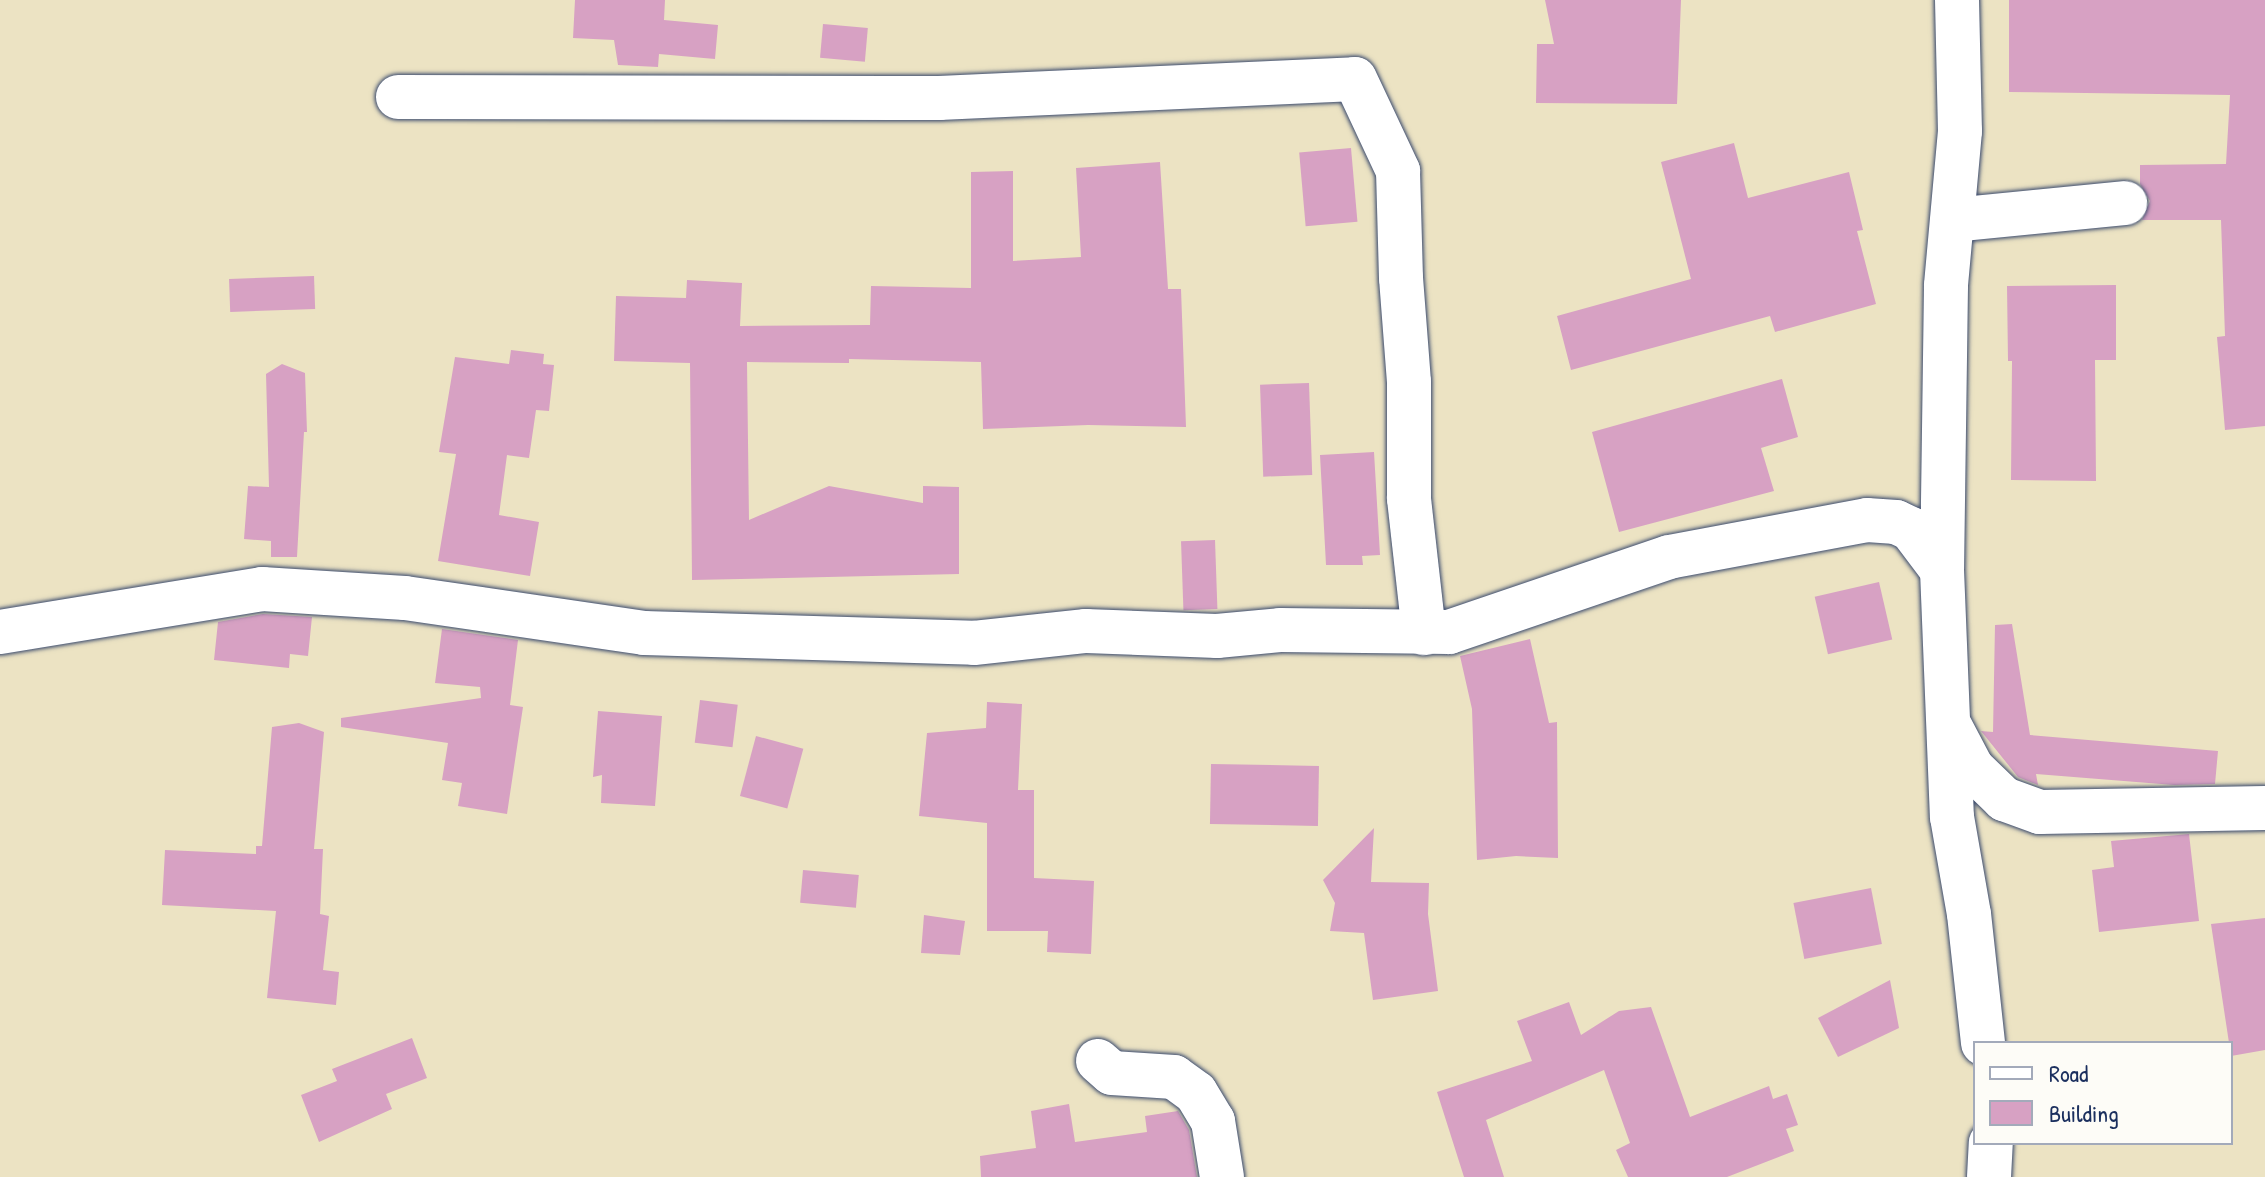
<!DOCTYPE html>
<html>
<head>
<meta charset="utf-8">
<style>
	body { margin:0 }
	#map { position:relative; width:2265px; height:1177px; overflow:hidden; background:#ece3c3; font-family:"Patrick Hand",sans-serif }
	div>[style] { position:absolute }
	.building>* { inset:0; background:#d7a1c3; transform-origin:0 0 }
	.roads { filter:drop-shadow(0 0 2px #3a4a6d) drop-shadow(0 0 2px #3a4a6d) }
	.street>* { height:44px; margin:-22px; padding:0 22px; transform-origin:22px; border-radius:22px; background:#fff }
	span { translate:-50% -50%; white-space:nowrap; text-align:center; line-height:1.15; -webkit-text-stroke:7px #fdfcf7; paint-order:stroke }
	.legend { position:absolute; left:1973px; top:1041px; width:260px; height:104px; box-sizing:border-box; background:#fdfcf7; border:2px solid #a3aaba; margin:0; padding:10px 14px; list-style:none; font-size:24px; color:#1b2f5e }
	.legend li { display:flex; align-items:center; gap:16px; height:40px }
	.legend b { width:40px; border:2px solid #a3aaba }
</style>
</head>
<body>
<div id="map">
	<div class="building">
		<div style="clip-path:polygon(575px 0,665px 0,664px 20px,718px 25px,715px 59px,659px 54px,658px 67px,618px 65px,614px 40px,573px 38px)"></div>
		<div style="clip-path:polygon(1545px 0,1681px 0,1677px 104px,1536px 103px,1537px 44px,1554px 44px)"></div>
		<div style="clip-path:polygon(2009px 0,2265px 0,2265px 426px,2225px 430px,2217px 337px,2225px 336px,2221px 220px,2142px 220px,2150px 201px,2140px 184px,2140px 165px,2226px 164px,2230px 95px,2009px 92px)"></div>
		<div style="left:823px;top:24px;width:45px;height:34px;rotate:5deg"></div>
		<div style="clip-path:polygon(1734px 143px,1748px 198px,1849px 172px,1863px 230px,1857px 231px,1876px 304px,1775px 332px,1770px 316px,1571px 370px,1557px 316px,1691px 279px,1661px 162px)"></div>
		<div style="left:1351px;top:148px;width:74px;height:52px;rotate:85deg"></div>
		<div style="clip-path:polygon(1160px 162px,1168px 289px,1181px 289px,1186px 427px,1088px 425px,983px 429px,981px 362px,849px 359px,849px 363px,747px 362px,749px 520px,829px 486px,923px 503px,923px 486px,959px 487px,959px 574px,692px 580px,690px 363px,614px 361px,616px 296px,686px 298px,687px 280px,742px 283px,740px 326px,870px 325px,871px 286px,971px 288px,971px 172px,1013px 171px,1013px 261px,1081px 257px,1076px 168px)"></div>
		<div style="left:314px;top:276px;width:33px;height:85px;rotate:88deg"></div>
		<div style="clip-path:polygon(2116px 285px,2116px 360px,2095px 360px,2096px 481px,2011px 480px,2012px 361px,2008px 361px,2007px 286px)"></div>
		<div style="clip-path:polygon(511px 350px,544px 354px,543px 364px,554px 365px,549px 411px,536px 410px,529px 458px,507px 455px,499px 515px,539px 522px,530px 576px,438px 561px,456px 454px,439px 452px,455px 357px,509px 364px)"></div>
		<div style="clip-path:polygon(282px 364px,305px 373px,307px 432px,304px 432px,297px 557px,271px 557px,271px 541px,244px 539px,248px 486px,269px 487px,266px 374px)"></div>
		<div style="clip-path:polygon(1782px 379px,1798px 437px,1761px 448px,1774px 491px,1619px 532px,1592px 432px)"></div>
		<div style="left:1309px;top:383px;width:92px;height:49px;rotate:88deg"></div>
		<div style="clip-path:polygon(1374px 452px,1380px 555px,1362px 556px,1363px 565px,1326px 565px,1320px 455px)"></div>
		<div style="left:1215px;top:540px;width:69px;height:34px;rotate:88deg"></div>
		<div style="left:1879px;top:582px;width:59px;height:66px;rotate:77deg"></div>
		<div style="clip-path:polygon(263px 614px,312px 617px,308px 656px,290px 654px,289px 668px,214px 660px,218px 622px)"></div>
		<div style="clip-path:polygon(2012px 624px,2030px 735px,2218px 751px,2215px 784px,2174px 785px,2036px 774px,2038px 785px,2018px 777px,1981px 731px,1993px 732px,1995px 625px)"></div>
		<div style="clip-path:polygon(442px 629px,518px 640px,510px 705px,523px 707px,507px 814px,458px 806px,462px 783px,442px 780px,448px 743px,341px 727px,341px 718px,481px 698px,480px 687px,435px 683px)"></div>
		<div style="clip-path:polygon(1530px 639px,1549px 723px,1557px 722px,1558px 858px,1516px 856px,1477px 860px,1472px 709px,1460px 656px)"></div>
		<div style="left:700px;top:700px;width:38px;height:43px;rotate:7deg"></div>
		<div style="clip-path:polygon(987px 702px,1022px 704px,1018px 790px,1034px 790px,1034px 878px,1094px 881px,1091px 954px,1047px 952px,1048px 931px,987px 931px,987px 823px,919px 816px,927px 733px,986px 728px)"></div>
		<div style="clip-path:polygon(598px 711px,662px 716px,655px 806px,601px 803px,602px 775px,593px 777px)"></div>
		<div style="clip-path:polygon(299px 723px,324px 732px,314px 849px,323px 849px,320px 914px,329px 916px,323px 970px,339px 972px,336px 1005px,267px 998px,276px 911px,162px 905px,165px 850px,256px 854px,256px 846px,262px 846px,272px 727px)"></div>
		<div style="left:756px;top:736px;width:49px;height:62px;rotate:15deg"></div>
		<div style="left:1211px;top:764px;width:108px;height:60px;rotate:1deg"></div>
		<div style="clip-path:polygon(1374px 828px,1371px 882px,1429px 883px,1428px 914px,1438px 991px,1373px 1000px,1364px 933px,1330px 931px,1335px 903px,1323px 880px)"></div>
		<div style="clip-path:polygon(2189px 834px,2199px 921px,2099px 932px,2092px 870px,2114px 867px,2111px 841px)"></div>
		<div style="left:803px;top:870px;width:56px;height:33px;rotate:5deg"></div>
		<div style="left:1871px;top:888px;width:57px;height:79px;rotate:79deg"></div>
		<div style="clip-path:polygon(924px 915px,965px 921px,960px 955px,921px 953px)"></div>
		<div style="clip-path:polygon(2265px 918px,2265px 1050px,2231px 1056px,2211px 924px)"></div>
		<div style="clip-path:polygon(1890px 980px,1899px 1028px,1838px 1057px,1818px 1018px)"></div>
		<div style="clip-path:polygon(1569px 1002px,1581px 1035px,1619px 1011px,1651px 1007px,1690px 1117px,1769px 1086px,1773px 1099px,1787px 1094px,1798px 1125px,1786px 1129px,1794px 1151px,1727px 1177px,1628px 1177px,1616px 1150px,1630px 1143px,1604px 1070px,1486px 1120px,1504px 1177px,1464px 1177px,1437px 1092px,1532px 1061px,1517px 1021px)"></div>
		<div style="clip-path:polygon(412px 1038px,427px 1078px,386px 1094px,392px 1109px,319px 1142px,301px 1095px,337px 1081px,332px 1069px)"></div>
		<div style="clip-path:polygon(1069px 1104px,1075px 1142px,1147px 1132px,1145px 1116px,1178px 1111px,1189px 1130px,1197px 1177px,981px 1177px,980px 1156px,1036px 1148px,1031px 1111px)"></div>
	</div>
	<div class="roads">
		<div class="street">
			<div style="left:1957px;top:0;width:131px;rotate:88.7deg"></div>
			<div style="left:1960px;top:131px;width:156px;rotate:95.2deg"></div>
			<div style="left:1946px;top:286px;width:284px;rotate:90.8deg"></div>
			<div style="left:1942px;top:570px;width:247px;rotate:87.7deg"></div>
			<div style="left:1952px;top:817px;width:98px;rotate:80.1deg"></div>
			<div style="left:1969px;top:914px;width:130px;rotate:83.8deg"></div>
			<div style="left:398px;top:97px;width:541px;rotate:0.11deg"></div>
			<div style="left:939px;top:98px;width:416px;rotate:-2.6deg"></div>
			<div style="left:1355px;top:79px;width:102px;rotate:64.9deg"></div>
			<div style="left:1398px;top:171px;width:107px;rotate:88.4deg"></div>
			<div style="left:1401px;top:278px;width:104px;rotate:85.6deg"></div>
			<div style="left:1409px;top:382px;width:117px;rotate:90deg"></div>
			<div style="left:1409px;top:499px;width:135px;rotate:83.6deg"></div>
			<div style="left:1953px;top:220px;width:173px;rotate:-5.6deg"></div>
			<div style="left:0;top:632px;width:266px;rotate:-9.3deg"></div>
			<div style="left:262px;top:589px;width:143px;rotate:3.6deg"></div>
			<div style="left:405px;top:598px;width:242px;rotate:8.3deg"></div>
			<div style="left:644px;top:633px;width:330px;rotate:1.7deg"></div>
			<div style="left:974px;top:643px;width:113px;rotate:-6.1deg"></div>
			<div style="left:1086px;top:631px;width:131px;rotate:2.2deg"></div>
			<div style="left:1217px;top:636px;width:63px;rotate:-5.4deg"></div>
			<div style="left:1280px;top:630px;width:169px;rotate:0.7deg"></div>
			<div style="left:1449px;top:632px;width:232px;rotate:-18.8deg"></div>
			<div style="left:1669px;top:557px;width:201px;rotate:-10.6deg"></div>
			<div style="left:1867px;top:520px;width:29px;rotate:4deg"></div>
			<div style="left:1896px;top:522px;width:17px;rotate:25deg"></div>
			<div style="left:1911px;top:529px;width:51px;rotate:52.9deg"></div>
			<div style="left:1951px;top:728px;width:45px;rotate:62.3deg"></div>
			<div style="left:1972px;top:768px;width:45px;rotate:44.1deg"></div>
			<div style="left:2004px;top:799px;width:38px;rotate:20deg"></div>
			<div style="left:2040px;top:812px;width:225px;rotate:-1deg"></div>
			<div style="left:1098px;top:1061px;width:18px;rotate:41deg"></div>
			<div style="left:1112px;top:1073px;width:62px;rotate:3.7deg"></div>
			<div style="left:1174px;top:1077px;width:27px;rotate:36deg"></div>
			<div style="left:1196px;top:1093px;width:33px;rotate:59deg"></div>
			<div style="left:1213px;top:1121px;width:57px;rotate:80.9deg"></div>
			<div style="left:1989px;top:1177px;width:34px;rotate:-87deg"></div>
		</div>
	</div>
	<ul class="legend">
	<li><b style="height:10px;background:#fff"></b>Road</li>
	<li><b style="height:22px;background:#d7a1c3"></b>Building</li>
	</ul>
</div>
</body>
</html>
